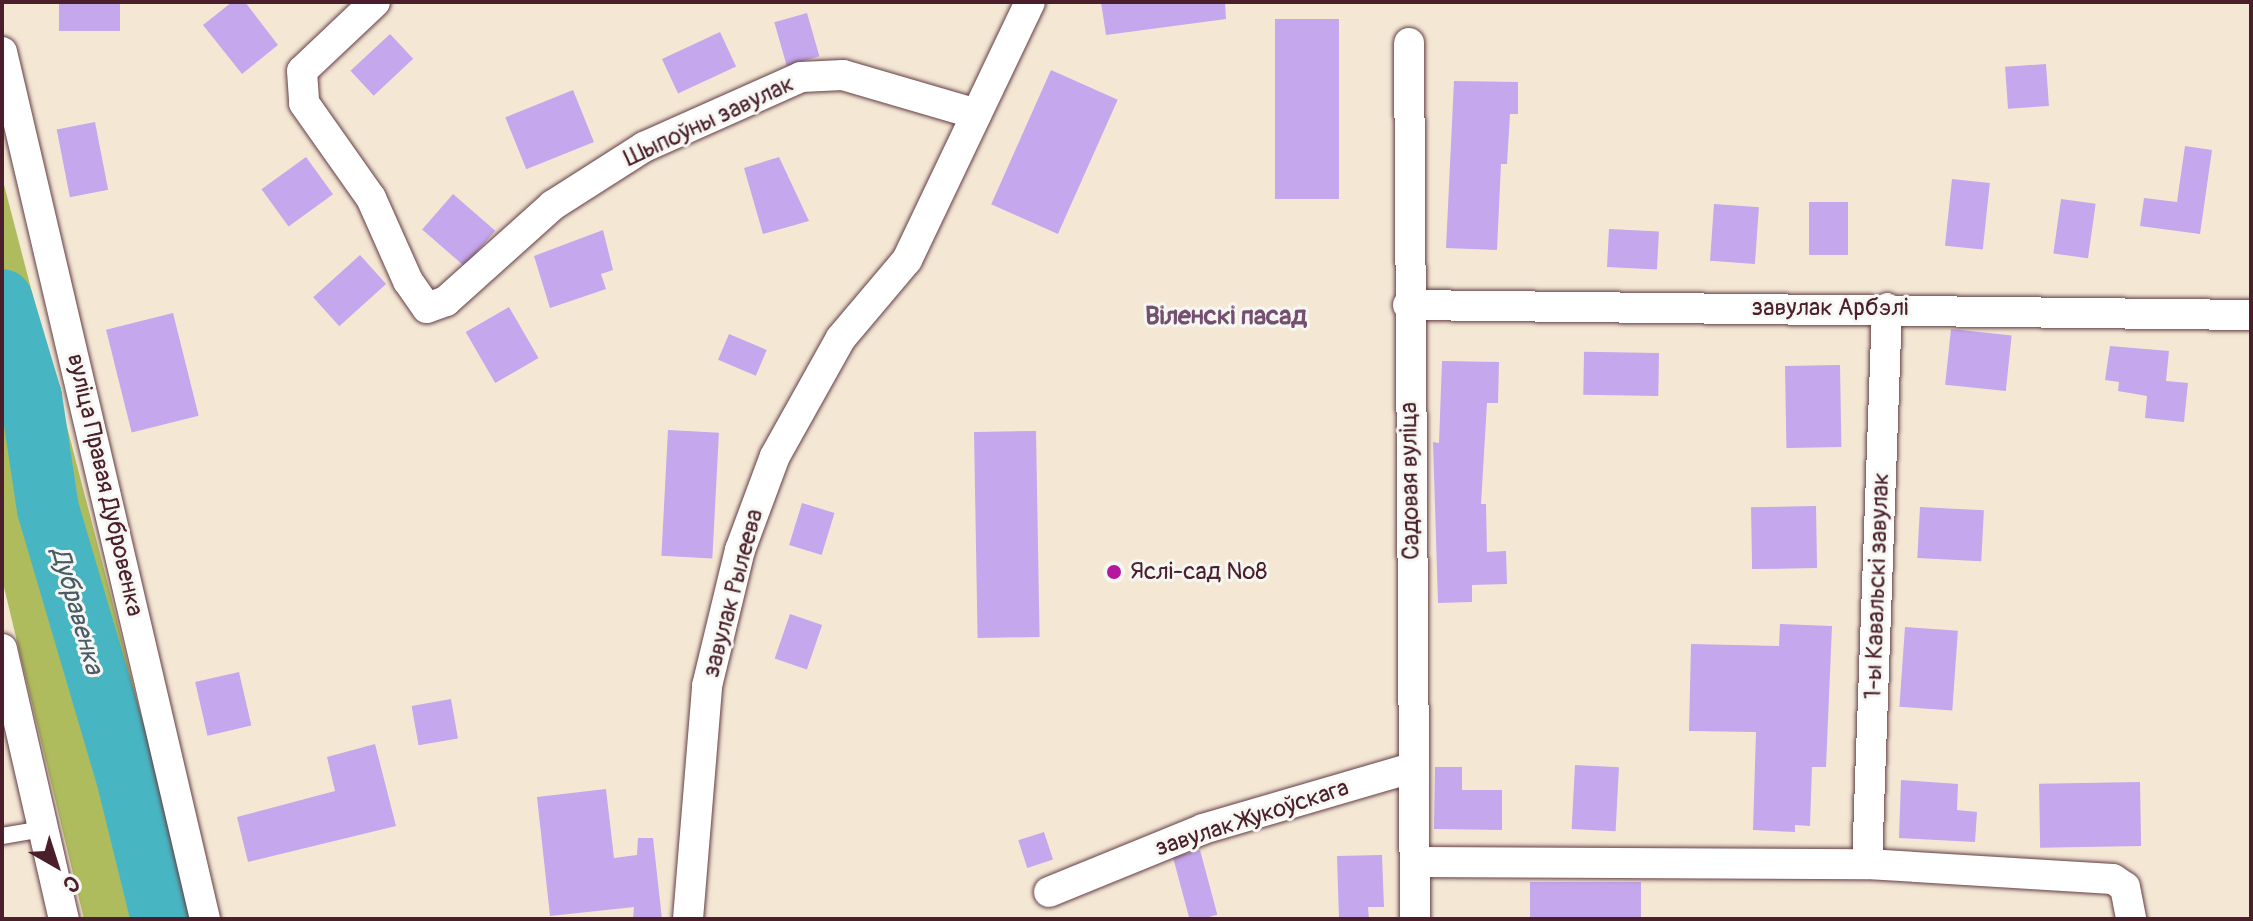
<!DOCTYPE html>
<html>
<head>
<meta charset="utf-8">
<style>
	body { margin:0 }
	#map { position:relative; width:2253px; height:921px; overflow:hidden; background:#f4e8d5; font-family:Pangolin,sans-serif }
	div>[style] { position:absolute }
	.green>* { inset:0; background:#afbc5e }
	.river>* { height:62px; margin:-31px; padding:0 31px; transform-origin:31px; border-radius:31px; background:#48b6c2 }
	.building>* { inset:0; background:#c4a7ec; transform-origin:0 0 }
	.roads { filter:drop-shadow(0 0 2px #643d44) drop-shadow(0 0 2px #643d44) }
	.lane>* { height:16px; margin:-8px; padding:0 8px; transform-origin:8px; border-radius:8px; background:#fff }
	.street>* { height:30px; margin:-15px; padding:0 15px; transform-origin:15px; border-radius:15px; background:#fff }
	.dots>* { width:22px; height:22px; translate:-50% -50%; box-sizing:border-box; border:4px solid #f6f6f2; border-radius:50% }
	span { translate:-50% -50%; white-space:nowrap; text-align:center; line-height:1.15; -webkit-text-stroke:6px #f6f6f2; paint-order:stroke }
	.street-label { font-size:24px; color:#4a1f2b }
	.poi-label { font-size:24px; color:#4a1f2b }
	.left { translate:0 -50%; text-align:left }
	.neighbourhood-label { font-size:26px; color:#754f6f; font-weight:700 }
	.water-label { font-size:26px; color:#495b67; font-style:italic }
	.frame { position:absolute; inset:0; border:4px solid #4a1f2b; pointer-events:none }
	.north { position:absolute; left:16px; top:825px; width:80px; height:80px; -webkit-text-stroke:6px #f6f6f2; paint-order:stroke; rotate:141deg; font-size:22px; font-weight:700; line-height:32px; text-align:center; color:#4a1f2b }
	.north::after { content:''; display:block; margin:auto; width:28px; height:36px; background:#4a1f2b; clip-path:polygon(50% 0,100% 100%,50% 72%,0 100%) }
</style>
</head>
<body>
<div id="map">
	<div class="green">
		<div style="clip-path:polygon(2px 177px,111px 596px,191px 919px,84px 919px,2px 579px)"></div>
	</div>
	<div class="river">
		<div style="left:2px;top:300px;width:101px;rotate:73.4deg"></div>
		<div style="left:31px;top:397px;width:113px;rotate:81.4deg"></div>
		<div style="left:48px;top:509px;width:288px;rotate:73.6deg"></div>
		<div style="left:129px;top:785px;width:138px;rotate:76.2deg"></div>
	</div>
	<div class="building">
		<div style="left:59px;top:2px;width:61px;height:29px"></div>
		<div style="clip-path:polygon(232px 2px,245px 2px,278px 45px,242px 74px,203px 25px)"></div>
		<div style="clip-path:polygon(1101px 2px,1225px 2px,1226px 19px,1106px 35px)"></div>
		<div style="left:807px;top:13px;width:45px;height:34px;rotate:74deg"></div>
		<div style="left:1275px;top:19px;width:64px;height:180px"></div>
		<div style="left:720px;top:32px;width:38px;height:64px;rotate:65deg"></div>
		<div style="left:390px;top:34px;width:34px;height:54px;rotate:47deg"></div>
		<div style="left:2046px;top:64px;width:42px;height:41px;rotate:86deg"></div>
		<div style="left:1051px;top:70px;width:73px;height:147px;rotate:24deg"></div>
		<div style="clip-path:polygon(1454px 81px,1518px 82px,1518px 114px,1510px 114px,1507px 164px,1501px 164px,1497px 250px,1446px 248px)"></div>
		<div style="left:573px;top:90px;width:56px;height:73px;rotate:68deg"></div>
		<div style="left:95px;top:122px;width:69px;height:39px;rotate:79deg"></div>
		<div style="clip-path:polygon(2185px 146px,2212px 150px,2200px 234px,2140px 226px,2144px 198px,2177px 202px)"></div>
		<div style="left:306px;top:157px;width:46px;height:55px;rotate:54deg"></div>
		<div style="clip-path:polygon(779px 157px,809px 221px,763px 234px,744px 168px)"></div>
		<div style="left:1952px;top:179px;width:38px;height:67px;rotate:6deg"></div>
		<div style="left:453px;top:194px;width:56px;height:47px;rotate:41deg"></div>
		<div style="left:2061px;top:199px;width:35px;height:55px;rotate:8deg"></div>
		<div style="left:1809px;top:202px;width:39px;height:53px"></div>
		<div style="left:1714px;top:204px;width:45px;height:57px;rotate:4deg"></div>
		<div style="left:1609px;top:229px;width:50px;height:38px;rotate:3deg"></div>
		<div style="clip-path:polygon(603px 230px,613px 270px,601px 274px,606px 289px,550px 308px,534px 256px)"></div>
		<div style="left:360px;top:255px;width:39px;height:63px;rotate:48deg"></div>
		<div style="left:509px;top:307px;width:59px;height:50px;rotate:60deg"></div>
		<div style="left:173px;top:313px;width:106px;height:69px;rotate:76deg"></div>
		<div style="left:1951px;top:329px;width:61px;height:56px;rotate:6deg"></div>
		<div style="left:729px;top:334px;width:41px;height:28px;rotate:23deg"></div>
		<div style="clip-path:polygon(2110px 346px,2169px 351px,2166px 381px,2188px 383px,2184px 422px,2145px 418px,2147px 396px,2118px 391px,2119px 382px,2105px 380px)"></div>
		<div style="left:1659px;top:353px;width:43px;height:75px;rotate:91deg"></div>
		<div style="clip-path:polygon(1442px 361px,1499px 362px,1498px 403px,1487px 403px,1481px 504px,1486px 504px,1487px 552px,1506px 551px,1507px 584px,1472px 585px,1472px 602px,1438px 603px,1433px 442px,1439px 443px)"></div>
		<div style="left:1840px;top:365px;width:82px;height:55px;rotate:89deg"></div>
		<div style="left:668px;top:430px;width:51px;height:126px;rotate:3deg"></div>
		<div style="left:1036px;top:431px;width:206px;height:62px;rotate:89deg"></div>
		<div style="left:802px;top:503px;width:34px;height:44px;rotate:17deg"></div>
		<div style="left:1816px;top:506px;width:62px;height:65px;rotate:89deg"></div>
		<div style="left:1920px;top:507px;width:64px;height:51px;rotate:3deg"></div>
		<div style="left:790px;top:614px;width:34px;height:47px;rotate:19deg"></div>
		<div style="clip-path:polygon(1780px 624px,1832px 626px,1826px 767px,1812px 767px,1810px 826px,1795px 825px,1795px 832px,1753px 830px,1756px 732px,1689px 731px,1691px 644px,1779px 646px)"></div>
		<div style="left:1905px;top:627px;width:53px;height:80px;rotate:4deg"></div>
		<div style="left:239px;top:672px;width:55px;height:45px;rotate:77deg"></div>
		<div style="left:451px;top:699px;width:40px;height:40px;rotate:80deg"></div>
		<div style="clip-path:polygon(375px 744px,396px 826px,248px 862px,237px 817px,335px 791px,327px 757px)"></div>
		<div style="left:1575px;top:765px;width:44px;height:64px;rotate:3deg"></div>
		<div style="clip-path:polygon(1435px 767px,1462px 767px,1462px 790px,1502px 790px,1502px 830px,1434px 829px)"></div>
		<div style="clip-path:polygon(1901px 780px,1958px 784px,1957px 810px,1977px 812px,1975px 842px,1899px 838px)"></div>
		<div style="left:2140px;top:782px;width:64px;height:101px;rotate:89deg"></div>
		<div style="clip-path:polygon(606px 789px,614px 858px,637px 855px,638px 838px,653px 838px,662px 919px,633px 919px,634px 907px,550px 916px,537px 797px)"></div>
		<div style="left:1044px;top:832px;width:29px;height:27px;rotate:72deg"></div>
		<div style="left:1200px;top:850px;width:67px;height:28px;rotate:75deg"></div>
		<div style="clip-path:polygon(1382px 855px,1384px 907px,1368px 907px,1369px 919px,1339px 919px,1337px 856px)"></div>
		<div style="left:1641px;top:882px;width:37px;height:111px;rotate:90deg"></div>
	</div>
	<div class="roads">
		<div class="lane">
			<div style="left:2px;top:836px;width:42px;rotate:-9.7deg"></div>
		</div>
		<div class="street">
			<div style="left:375px;top:2px;width:100px;rotate:136.6deg"></div>
			<div style="left:302px;top:71px;width:32px;rotate:86deg"></div>
			<div style="left:304px;top:103px;width:116px;rotate:54.8deg"></div>
			<div style="left:371px;top:198px;width:91px;rotate:66deg"></div>
			<div style="left:408px;top:281px;width:33px;rotate:55deg"></div>
			<div style="left:427px;top:308px;width:20px;rotate:-20deg"></div>
			<div style="left:446px;top:301px;width:144px;rotate:-41.9deg"></div>
			<div style="left:553px;top:205px;width:108px;rotate:-32.5deg"></div>
			<div style="left:644px;top:147px;width:172px;rotate:-24deg"></div>
			<div style="left:801px;top:77px;width:42px;rotate:-2.7deg"></div>
			<div style="left:843px;top:75px;width:139px;rotate:16.3deg"></div>
			<div style="left:1409px;top:43px;width:876px;rotate:89.61deg"></div>
			<div style="left:2px;top:52px;width:890px;rotate:76.82deg"></div>
			<div style="left:1408px;top:305px;width:843px;rotate:0.68deg"></div>
			<div style="left:2px;top:649px;width:277px;rotate:77.1deg"></div>
			<div style="left:1417px;top:862px;width:450px;rotate:0.3deg"></div>
			<div style="left:1867px;top:864px;width:246px;rotate:3.5deg"></div>
			<div style="left:2113px;top:879px;width:14px;rotate:34deg"></div>
			<div style="left:2125px;top:887px;width:33px;rotate:79deg"></div>
			<div style="left:1867px;top:864px;width:556px;rotate:-87.94deg"></div>
			<div style="left:1049px;top:892px;width:166px;rotate:-22.2deg"></div>
			<div style="left:1203px;top:829px;width:218px;rotate:-16.3deg"></div>
			<div style="left:688px;top:919px;width:234px;rotate:-85.3deg"></div>
			<div style="left:707px;top:686px;width:140px;rotate:-76.4deg"></div>
			<div style="left:740px;top:550px;width:100px;rotate:-69.6deg"></div>
			<div style="left:775px;top:456px;width:135px;rotate:-60.8deg"></div>
			<div style="left:841px;top:338px;width:102px;rotate:-49.8deg"></div>
			<div style="left:907px;top:260px;width:286px;rotate:-64.5deg"></div>
		</div>
	</div>
	<div class="dots">
		<div style="left:1114px;top:572px;background:#b5179e"></div>
	</div>
	<div class="street-label">
		<span style="left:709px;top:121px;rotate:-25deg">Шыпоўны завулак</span>
		<span style="left:1830px;top:308px">завулак Арбэлі</span>
		<span style="left:1410px;top:481px;rotate:-91deg">Садовая вуліца</span>
		<span style="left:105px;top:485px;rotate:77deg">вуліца Правая Дубровенка</span>
		<span style="left:1877px;top:586px;rotate:-88deg">1-ы Кавальскі завулак</span>
		<span style="left:733px;top:593px;rotate:-75deg">завулак Рылеева</span>
		<span style="left:1252px;top:818px;rotate:-18deg">завулак Жукоўскага</span>
	</div>
	<div class="poi-label">
		<span class="left" style="left:1130px;top:572px">Яслі-сад №8</span>
	</div>
	<div class="neighbourhood-label">
		<span style="left:1226px;top:317px">Віленскі пасад</span>
	</div>
	<div class="water-label">
		<span style="left:76px;top:611px;rotate:74deg">Дубравенка</span>
	</div>
	<div class="frame"></div>
	<div class="north">С</div>
</div>
</body>
</html>
